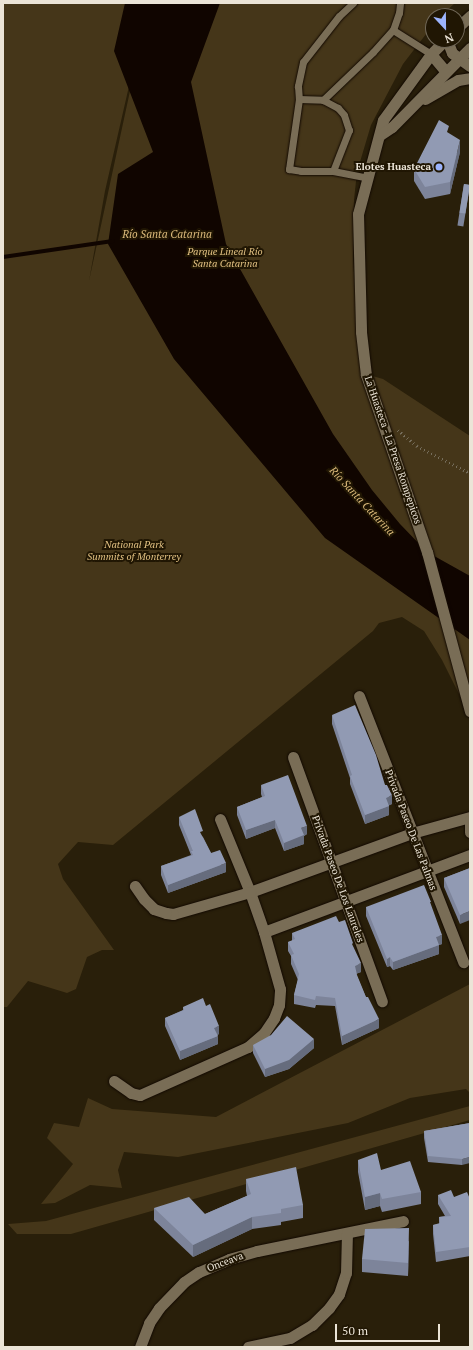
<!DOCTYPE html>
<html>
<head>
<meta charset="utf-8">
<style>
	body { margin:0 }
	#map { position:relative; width:473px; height:1350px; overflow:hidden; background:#291f0a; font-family:"PT Serif",serif }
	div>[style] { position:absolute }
	.green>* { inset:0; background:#453619 }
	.water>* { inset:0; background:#100500 }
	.stream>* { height:4px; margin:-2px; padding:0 2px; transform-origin:2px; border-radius:2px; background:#100500 }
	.path>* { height:2.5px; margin-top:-1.25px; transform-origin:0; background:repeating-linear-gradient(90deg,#766e5c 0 1px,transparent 0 4px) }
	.roads { filter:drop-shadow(0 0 1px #120900) drop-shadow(0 0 1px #120900) }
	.service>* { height:7px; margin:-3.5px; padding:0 3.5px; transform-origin:3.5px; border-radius:3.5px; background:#796d56 }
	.minor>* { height:11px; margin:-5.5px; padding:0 5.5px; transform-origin:5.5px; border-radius:5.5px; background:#796d56 }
	.tertiary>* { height:11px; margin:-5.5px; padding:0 5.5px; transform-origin:5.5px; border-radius:5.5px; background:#796d56 }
	.secondary>* { height:11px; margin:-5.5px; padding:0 5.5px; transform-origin:5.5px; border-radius:5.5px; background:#796d56 }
	.wall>* { inset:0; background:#7d849a; transform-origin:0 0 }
	.shaded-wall>* { inset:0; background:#666c7d }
	.building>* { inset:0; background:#919ab3; transform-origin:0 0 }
	.dots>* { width:11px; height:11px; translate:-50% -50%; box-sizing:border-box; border:2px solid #201603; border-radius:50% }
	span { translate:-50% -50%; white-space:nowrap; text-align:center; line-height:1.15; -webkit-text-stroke:4px #201603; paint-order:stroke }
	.poi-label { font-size:10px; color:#ebe4d7; font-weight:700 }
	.right { translate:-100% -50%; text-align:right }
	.park-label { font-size:10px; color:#e3c283; font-style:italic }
	.street-label { font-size:10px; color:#ebe4d7 }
	.water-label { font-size:11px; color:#dbba7b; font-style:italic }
	.frame { position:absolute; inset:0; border:4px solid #ebe4d7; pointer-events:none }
	.north { position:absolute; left:425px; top:8px; width:40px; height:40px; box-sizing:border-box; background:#201603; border:1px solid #716858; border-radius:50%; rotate:158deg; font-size:11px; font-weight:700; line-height:16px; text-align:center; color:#ebe4d7 }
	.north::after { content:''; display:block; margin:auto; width:14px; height:18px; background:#9cb4fd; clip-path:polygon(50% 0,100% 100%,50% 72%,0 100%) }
	.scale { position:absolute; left:335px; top:1324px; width:105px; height:18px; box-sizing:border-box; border:2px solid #ebe4d7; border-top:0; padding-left:5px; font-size:12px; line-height:14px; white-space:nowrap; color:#ebe4d7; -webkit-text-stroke:3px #201603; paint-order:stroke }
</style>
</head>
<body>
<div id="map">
	<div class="green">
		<div style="clip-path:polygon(3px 3px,148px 3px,105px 191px,89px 281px,149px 3px,455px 3px,441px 16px,433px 16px,433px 25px,403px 64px,371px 125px,357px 172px,354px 200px,353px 260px,362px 373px,383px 379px,470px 436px,470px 716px,442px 660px,424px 631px,402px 617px,379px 623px,373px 631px,113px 845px,78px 842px,58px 864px,63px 879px,114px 950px,102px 950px,87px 957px,76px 989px,67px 993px,28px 981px,7px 1007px,3px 1007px)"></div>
		<div style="clip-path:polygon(470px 984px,470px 1093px,466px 1089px,410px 1098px,348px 1123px,178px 1157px,124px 1152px,118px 1170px,122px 1188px,90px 1185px,55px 1203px,41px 1204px,73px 1164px,47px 1138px,54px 1123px,79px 1127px,88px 1098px,112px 1109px,216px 1117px)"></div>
		<div style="clip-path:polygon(470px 1106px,470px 1120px,71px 1234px,17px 1234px,8px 1224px,46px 1221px)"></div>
	</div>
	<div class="water">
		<div style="clip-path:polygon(125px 3px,220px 3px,191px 82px,226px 244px,333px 434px,372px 490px,400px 524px,427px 552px,470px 576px,470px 640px,325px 538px,174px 359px,108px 244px,118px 174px,153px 152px,114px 51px)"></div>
	</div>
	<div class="stream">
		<div style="left:3px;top:257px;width:111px;rotate:-8.3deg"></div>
	</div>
	<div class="path">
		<div style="left:398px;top:430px;width:25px;rotate:40deg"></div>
		<div style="left:417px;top:446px;width:59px;rotate:27deg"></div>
	</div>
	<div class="roads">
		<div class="service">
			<div style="left:353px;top:3px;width:19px;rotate:137deg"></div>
			<div style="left:339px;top:16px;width:58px;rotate:128deg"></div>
			<div style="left:303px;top:62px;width:25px;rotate:102deg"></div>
			<div style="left:298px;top:86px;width:13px;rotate:86deg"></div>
			<div style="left:299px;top:99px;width:71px;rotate:98.1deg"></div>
			<div style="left:289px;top:169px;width:12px;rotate:9deg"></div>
			<div style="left:301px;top:171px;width:32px"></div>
			<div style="left:333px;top:171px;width:36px;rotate:11deg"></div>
			<div style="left:393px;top:30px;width:45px;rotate:32.3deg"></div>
			<div style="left:299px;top:99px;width:24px;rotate:2deg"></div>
			<div style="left:323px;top:100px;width:17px;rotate:28deg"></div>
			<div style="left:338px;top:108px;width:9px;rotate:49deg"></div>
			<div style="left:344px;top:115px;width:16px;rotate:72deg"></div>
			<div style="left:349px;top:130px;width:44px;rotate:111.3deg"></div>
			<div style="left:323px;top:100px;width:69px;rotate:-43.8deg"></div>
			<div style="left:373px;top:52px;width:30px;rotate:-48deg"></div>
			<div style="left:393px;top:30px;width:18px;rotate:-71deg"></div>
			<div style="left:399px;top:13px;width:10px;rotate:-84deg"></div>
		</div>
		<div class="minor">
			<div style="left:359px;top:696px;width:286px;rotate:68.6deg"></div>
			<div style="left:293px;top:757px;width:260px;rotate:70deg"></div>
			<div style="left:220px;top:819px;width:79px;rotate:67.7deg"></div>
			<div style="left:250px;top:892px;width:172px;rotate:-20deg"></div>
			<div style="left:412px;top:833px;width:60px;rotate:-15.4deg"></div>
			<div style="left:264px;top:932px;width:220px;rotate:-20.5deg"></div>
			<div style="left:114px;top:1081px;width:21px;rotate:35deg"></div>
			<div style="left:131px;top:1093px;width:9px;rotate:13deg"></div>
			<div style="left:140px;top:1095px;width:118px;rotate:-24deg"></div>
			<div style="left:248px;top:1047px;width:21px;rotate:-41deg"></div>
			<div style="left:264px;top:1033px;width:18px;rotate:-56deg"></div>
			<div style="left:274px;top:1018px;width:14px;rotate:-69deg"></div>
			<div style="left:279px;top:1005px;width:16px;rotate:-86deg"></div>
			<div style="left:280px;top:989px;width:59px;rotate:-105.7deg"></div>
			<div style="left:264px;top:932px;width:42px;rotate:-109.3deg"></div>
			<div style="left:250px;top:892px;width:80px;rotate:164.1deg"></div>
			<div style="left:173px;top:914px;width:7px;rotate:-172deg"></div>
			<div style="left:166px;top:913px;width:13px;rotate:-162deg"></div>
			<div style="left:154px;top:909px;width:14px;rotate:-135deg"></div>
			<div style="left:144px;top:899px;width:16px;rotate:-125deg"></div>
			<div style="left:140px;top:1347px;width:26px;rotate:-69deg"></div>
			<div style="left:149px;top:1323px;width:18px;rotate:-56deg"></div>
			<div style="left:159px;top:1308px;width:36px;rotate:-46deg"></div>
			<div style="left:184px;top:1282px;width:18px;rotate:-34deg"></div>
			<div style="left:199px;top:1272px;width:33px;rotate:-23deg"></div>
			<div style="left:229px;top:1259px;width:29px;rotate:-16deg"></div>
			<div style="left:257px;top:1251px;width:149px;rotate:-11.6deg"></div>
			<div style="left:248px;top:1347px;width:43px;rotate:-12.1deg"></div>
			<div style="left:290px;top:1338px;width:26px;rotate:-31deg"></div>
			<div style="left:312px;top:1325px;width:24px;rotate:-45deg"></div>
			<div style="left:329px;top:1308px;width:17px;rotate:-54deg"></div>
			<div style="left:339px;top:1294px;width:22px;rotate:-72deg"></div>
			<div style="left:346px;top:1273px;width:40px;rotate:-88.6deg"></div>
		</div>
		<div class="tertiary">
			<div style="left:445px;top:40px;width:20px;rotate:135deg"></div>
			<div style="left:431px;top:54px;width:82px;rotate:126deg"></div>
			<div style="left:383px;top:120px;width:97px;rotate:104.9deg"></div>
			<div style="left:358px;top:214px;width:118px;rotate:88.5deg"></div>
			<div style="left:361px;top:332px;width:43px;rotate:83.4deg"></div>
			<div style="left:366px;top:375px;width:187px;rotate:71deg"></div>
			<div style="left:427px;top:552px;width:165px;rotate:74.9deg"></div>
			<div style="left:431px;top:54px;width:23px;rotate:50deg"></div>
			<div style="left:425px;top:99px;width:38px;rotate:-30deg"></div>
			<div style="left:458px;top:80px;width:12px;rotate:-9deg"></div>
			<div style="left:380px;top:135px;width:14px;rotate:-34deg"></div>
			<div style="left:392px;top:127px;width:95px;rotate:-45.4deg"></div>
			<div style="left:470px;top:820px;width:12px;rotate:90deg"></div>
		</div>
		<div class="secondary">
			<div style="left:457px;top:28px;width:18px;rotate:-43deg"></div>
			<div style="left:447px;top:40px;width:14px;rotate:69deg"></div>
			<div style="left:452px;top:53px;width:22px;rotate:36deg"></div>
			<div style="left:459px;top:59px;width:16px;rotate:-45deg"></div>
		</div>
	</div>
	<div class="wall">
		<div style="clip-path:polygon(460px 152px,450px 194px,425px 199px,414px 181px,414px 169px)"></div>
		<div style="left:464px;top:184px;width:6px;height:42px;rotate:9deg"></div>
		<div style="clip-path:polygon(332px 715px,385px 785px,392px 804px,389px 805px,389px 815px,365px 824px,350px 784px,350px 778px,332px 724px)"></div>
		<div style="clip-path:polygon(261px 785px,307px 834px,304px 836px,304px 844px,284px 851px,275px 828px,246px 839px,237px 815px,237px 807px,262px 797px,261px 794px)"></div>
		<div style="clip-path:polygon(179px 817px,203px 837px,211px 853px,226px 872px,168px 893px,161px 875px,161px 866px,191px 855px,179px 825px)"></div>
		<div style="clip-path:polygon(470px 868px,460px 924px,444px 887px,444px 878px)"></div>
		<div style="clip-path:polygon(366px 907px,431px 907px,442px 944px,439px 945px,439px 954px,393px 970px,390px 966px,387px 967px,366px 916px)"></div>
		<div style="clip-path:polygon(292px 933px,353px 947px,361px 972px,356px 974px,379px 1028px,342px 1045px,335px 1006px,316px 1005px,315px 1008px,294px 1004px,294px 995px,298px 980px,291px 964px,291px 956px,288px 951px,288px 942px,292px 941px)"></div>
		<div style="clip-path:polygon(206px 1006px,219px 1034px,217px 1035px,218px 1044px,180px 1060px,165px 1026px,165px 1018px,183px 1010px,183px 1007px)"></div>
		<div style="clip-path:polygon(253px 1045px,314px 1048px,289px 1069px,265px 1077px,253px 1053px)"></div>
		<div style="clip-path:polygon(470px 1123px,462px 1165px,428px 1162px,424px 1138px,424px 1131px)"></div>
		<div style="clip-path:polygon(358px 1160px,381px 1170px,421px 1192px,421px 1204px,382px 1212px,380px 1206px,365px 1210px,358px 1172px)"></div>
		<div style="clip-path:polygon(246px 1179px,303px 1205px,303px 1218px,281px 1222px,281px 1225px,252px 1229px,193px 1257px,154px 1220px,154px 1208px,205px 1214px,247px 1196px,246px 1191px)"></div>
		<div style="clip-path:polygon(438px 1195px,470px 1199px,470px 1256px,436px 1262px,433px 1234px,433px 1225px,439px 1224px,439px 1217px,445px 1216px,438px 1204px)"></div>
		<div style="clip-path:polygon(409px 1241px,408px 1276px,362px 1272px,362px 1259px)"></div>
	</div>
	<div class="shaded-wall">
		<div style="clip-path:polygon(460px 140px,460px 152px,450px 194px,450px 182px)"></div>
		<div style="clip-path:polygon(392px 795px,392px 804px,386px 807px,386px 798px)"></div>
		<div style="clip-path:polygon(389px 806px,389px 815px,365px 824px,365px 815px)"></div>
		<div style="clip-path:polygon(275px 820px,275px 828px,246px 839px,246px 830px)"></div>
		<div style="clip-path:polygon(307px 826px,307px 834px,304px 836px,304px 844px,284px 851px,284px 843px,301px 828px)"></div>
		<div style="clip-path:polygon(226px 863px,226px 872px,168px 893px,168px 885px)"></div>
		<div style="clip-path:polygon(470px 911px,470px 920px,460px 924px,460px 915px)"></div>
		<div style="clip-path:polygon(442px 935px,442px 944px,436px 946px,436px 937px)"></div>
		<div style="clip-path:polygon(439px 945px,439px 954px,393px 970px,393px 962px)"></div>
		<div style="clip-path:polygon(390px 957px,390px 966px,387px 967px,387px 959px)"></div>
		<div style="clip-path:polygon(361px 963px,361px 972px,355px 974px,355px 966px)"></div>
		<div style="clip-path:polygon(379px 1019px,379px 1028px,342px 1045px,342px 1036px)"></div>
		<div style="clip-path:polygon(219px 1026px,219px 1034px,214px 1037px,214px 1028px)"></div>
		<div style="clip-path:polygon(218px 1036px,218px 1044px,180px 1060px,180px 1051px)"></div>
		<div style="clip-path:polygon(314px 1039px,314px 1048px,289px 1069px,265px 1077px,265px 1069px)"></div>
		<div style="clip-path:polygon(470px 1157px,470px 1163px,462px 1165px,462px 1159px)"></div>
		<div style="clip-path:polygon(380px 1193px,380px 1206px,365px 1210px,365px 1197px)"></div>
		<div style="clip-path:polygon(252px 1217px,252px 1229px,193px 1257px,193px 1245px)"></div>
		<div style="clip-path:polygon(409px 1228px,409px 1241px,408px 1276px,408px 1263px)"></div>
	</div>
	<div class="building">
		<div style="clip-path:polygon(439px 120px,449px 126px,447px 132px,460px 140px,450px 182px,425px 187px,414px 169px)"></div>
		<div style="left:464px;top:184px;width:6px;height:29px;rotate:9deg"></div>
		<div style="clip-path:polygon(355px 705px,376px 755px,385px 785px,387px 785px,392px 795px,386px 798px,389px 806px,365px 815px,350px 776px,352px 775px,332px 715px)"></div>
		<div style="clip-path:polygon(288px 775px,307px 826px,301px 828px,304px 835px,284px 843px,275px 820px,246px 830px,237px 807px,265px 796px,261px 785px)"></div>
		<div style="clip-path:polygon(195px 809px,203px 831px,200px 832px,211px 853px,220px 850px,226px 863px,168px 885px,161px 866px,193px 855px,191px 851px,193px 851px,179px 817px)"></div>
		<div style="clip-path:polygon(470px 868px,470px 911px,460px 915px,444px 878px)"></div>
		<div style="clip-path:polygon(424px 885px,431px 902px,430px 902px,442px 935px,436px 937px,439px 945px,393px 962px,390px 957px,387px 959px,366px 907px)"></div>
		<div style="clip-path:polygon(336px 916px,339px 922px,345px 920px,353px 943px,352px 944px,361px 963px,355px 966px,357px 975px,366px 997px,368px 997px,379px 1019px,342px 1036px,335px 998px,316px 996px,315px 1000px,294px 995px,299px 974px,291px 955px,294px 954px,288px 942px,295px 939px,292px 933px)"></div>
		<div style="clip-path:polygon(203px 998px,206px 1006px,210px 1004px,219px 1026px,214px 1028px,218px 1036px,180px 1051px,165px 1018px,184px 1010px,183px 1007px)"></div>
		<div style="clip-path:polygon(287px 1016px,314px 1039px,289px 1060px,265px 1069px,253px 1045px,271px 1035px)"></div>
		<div style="clip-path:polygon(470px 1123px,470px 1157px,462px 1159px,428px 1156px,424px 1131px)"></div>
		<div style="clip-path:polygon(377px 1153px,381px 1170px,410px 1161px,421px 1192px,382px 1199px,380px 1193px,365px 1197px,358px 1160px)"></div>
		<div style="clip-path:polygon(296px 1167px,303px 1205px,281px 1209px,281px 1213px,252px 1217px,193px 1245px,154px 1208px,189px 1197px,205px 1214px,251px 1194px,246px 1179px)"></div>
		<div style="clip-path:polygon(451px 1190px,454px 1197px,467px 1192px,470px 1199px,470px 1247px,436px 1252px,433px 1225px,440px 1223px,439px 1217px,451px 1216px,438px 1195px)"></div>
		<div style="clip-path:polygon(409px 1228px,408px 1263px,362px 1259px,365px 1229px)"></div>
	</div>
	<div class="dots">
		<div style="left:439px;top:167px;background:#9cb4fd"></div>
	</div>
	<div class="poi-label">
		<span class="right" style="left:431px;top:167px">Elotes Huasteca</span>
	</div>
	<div class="park-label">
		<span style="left:225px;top:257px">Parque Lineal Río<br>Santa Catarina</span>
		<span style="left:134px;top:550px">National Park<br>Summits of Monterrey</span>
	</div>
	<div class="street-label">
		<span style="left:393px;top:450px;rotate:71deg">La Huasteca - La Presa Rompepicos</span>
		<span style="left:411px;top:830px;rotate:69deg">Privada Paseo De Las Palmas</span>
		<span style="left:338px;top:879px;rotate:70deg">Privada Paseo De Los Laureles</span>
		<span style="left:225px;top:1262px;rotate:-21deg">Onceava</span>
	</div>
	<div class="water-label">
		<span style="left:167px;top:234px">Río Santa Catarina</span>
		<span style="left:362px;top:501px;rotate:47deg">Río Santa Catarina</span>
	</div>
	<div class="frame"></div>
	<div class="north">N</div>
	<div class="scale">50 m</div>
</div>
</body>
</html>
